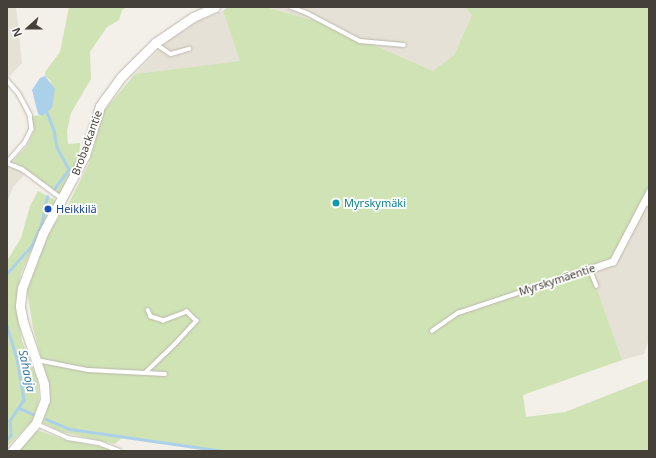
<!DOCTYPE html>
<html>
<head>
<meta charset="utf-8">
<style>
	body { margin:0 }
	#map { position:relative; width:656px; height:458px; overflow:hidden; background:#f3efe9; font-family:"Noto Sans",sans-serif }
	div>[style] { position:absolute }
	.residential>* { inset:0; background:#e6e1d7 }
	.green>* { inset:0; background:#cfe3b5 }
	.water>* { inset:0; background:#abd0e9 }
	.stream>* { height:2.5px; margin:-1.25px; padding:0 1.25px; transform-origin:1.25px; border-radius:1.25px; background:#abd0e9 }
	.roads { filter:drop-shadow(0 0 1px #bdb7ac) drop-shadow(0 0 1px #bdb7ac) }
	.service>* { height:3.5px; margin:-1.75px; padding:0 1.75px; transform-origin:1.75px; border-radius:1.75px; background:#fff }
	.minor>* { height:7px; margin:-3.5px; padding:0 3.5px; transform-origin:3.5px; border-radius:3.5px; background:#fff }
	.tertiary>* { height:9px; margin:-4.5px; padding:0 4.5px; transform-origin:4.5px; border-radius:4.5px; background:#fff }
	.dots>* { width:11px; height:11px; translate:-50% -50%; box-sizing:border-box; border:2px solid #fff; border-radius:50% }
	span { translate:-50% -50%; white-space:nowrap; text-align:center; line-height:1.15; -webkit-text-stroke:3.5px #fff; paint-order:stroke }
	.street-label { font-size:11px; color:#454038 }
	.culture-label { font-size:11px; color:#0d838f }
	.left { translate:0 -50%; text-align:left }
	.transit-label { font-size:11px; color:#164399 }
	.water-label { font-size:12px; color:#3b7aa7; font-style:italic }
	.frame { position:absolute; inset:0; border:8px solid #454038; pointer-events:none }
	.north { position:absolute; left:8px; top:8px; width:40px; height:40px; -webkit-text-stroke:3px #fff; paint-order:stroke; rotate:249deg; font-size:11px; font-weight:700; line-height:16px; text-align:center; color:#454038 }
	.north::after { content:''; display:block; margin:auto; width:14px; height:18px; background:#454038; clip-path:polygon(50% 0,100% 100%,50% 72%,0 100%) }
</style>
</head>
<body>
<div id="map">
	<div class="residential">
		<div style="clip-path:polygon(7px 7px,16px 7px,22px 63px,7px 79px)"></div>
		<div style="clip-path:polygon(265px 7px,465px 7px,472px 15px,454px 55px,433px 71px,327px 24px)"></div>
		<div style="clip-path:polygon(223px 11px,241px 61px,135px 74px,171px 38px,198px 21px)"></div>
		<div style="clip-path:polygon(7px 156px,28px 171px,13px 187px,7px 202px)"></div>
		<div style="clip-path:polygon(649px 192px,649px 339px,644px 354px,622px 360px,590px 269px)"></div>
	</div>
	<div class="green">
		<div style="clip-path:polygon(69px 7px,127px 7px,122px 10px,119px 20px,107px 27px,90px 52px,91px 79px,71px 113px,67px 131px,68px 144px,80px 143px,79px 157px,61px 195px,13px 161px,27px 146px,34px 131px,32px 116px,42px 115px,51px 81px,45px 76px,45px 72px,60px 52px)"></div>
		<div style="clip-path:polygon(228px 7px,265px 7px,327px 24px,433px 71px,454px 55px,472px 15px,465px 7px,649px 7px,649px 192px,613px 261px,590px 269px,622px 360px,523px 395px,526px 417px,565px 412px,649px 379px,649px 451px,225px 451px,124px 436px,115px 444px,62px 432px,43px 423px,50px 390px,33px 328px,27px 291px,46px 236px,69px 203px,89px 163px,104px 111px,135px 74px,240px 61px,223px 11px)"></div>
		<div style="clip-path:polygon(38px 191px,55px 200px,21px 273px,16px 305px,22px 341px,38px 381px,39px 401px,33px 420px,7px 447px,7px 261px,21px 238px,30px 206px)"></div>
		<div style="clip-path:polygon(37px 430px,65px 440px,102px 447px,112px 451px,19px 451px)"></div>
	</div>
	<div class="water">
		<div style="clip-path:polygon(45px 76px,55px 89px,52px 108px,42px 116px,38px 114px,32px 90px,40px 78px)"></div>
	</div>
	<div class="stream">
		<div style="left:47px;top:112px;width:19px;rotate:69deg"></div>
		<div style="left:54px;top:130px;width:17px;rotate:80deg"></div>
		<div style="left:57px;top:147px;width:26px;rotate:62deg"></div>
		<div style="left:69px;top:170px;width:25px;rotate:127deg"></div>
		<div style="left:7px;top:273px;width:38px;rotate:-48deg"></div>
		<div style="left:32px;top:245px;width:22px;rotate:-66deg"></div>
		<div style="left:41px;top:225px;width:29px;rotate:-78deg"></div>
		<div style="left:7px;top:326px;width:34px;rotate:73deg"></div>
		<div style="left:17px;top:358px;width:43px;rotate:80.5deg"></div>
		<div style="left:24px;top:400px;width:25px;rotate:124deg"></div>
		<div style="left:10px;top:421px;width:14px;rotate:86deg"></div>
		<div style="left:11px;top:435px;width:6px;rotate:129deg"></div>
		<div style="left:19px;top:408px;width:15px;rotate:23deg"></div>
		<div style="left:46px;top:419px;width:26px;rotate:23deg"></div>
		<div style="left:70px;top:429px;width:154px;rotate:8.2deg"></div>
	</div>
	<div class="roads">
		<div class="service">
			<div style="left:291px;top:7px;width:17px;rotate:21deg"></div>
			<div style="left:307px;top:13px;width:60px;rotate:27.8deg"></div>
			<div style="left:360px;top:41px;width:44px;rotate:5.2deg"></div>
			<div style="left:156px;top:44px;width:18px;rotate:34deg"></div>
			<div style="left:171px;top:54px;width:19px;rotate:-16deg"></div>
			<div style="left:7px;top:80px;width:18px;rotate:49deg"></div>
			<div style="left:19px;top:94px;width:24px;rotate:62deg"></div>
			<div style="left:30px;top:115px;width:14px;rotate:82deg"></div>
			<div style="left:32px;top:129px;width:16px;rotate:117deg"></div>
			<div style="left:25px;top:143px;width:25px;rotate:132deg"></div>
			<div style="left:7px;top:163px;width:16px;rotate:22deg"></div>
			<div style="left:22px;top:169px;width:49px;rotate:36.6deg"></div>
			<div style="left:646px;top:199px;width:6px;rotate:59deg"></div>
			<div style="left:432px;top:331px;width:32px;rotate:-35deg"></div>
			<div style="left:458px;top:313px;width:139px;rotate:-18.4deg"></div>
			<div style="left:590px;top:269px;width:18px;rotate:68deg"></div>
			<div style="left:37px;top:360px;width:52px;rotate:11.1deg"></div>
			<div style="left:88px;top:370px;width:77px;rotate:3deg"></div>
			<div style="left:145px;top:373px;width:40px;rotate:-44deg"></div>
			<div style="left:174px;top:345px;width:33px;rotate:-47deg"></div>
			<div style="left:196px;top:321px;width:13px;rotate:-135deg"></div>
			<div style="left:187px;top:312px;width:25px;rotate:159deg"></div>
			<div style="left:164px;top:321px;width:14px;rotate:-163deg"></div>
			<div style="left:151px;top:317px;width:7px;rotate:-117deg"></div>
			<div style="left:37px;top:424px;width:34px;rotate:24deg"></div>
			<div style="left:68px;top:438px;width:31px;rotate:9deg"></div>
			<div style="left:99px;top:443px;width:22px;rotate:21deg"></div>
		</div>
		<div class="minor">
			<div style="left:590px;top:269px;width:24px;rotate:-19deg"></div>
			<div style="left:613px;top:261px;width:78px;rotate:-62.4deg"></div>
		</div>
		<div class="tertiary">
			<div style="left:12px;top:451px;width:37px;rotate:-49deg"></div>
			<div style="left:36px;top:423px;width:25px;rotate:-69deg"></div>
			<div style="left:45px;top:400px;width:16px;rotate:-94deg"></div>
			<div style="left:44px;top:384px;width:65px;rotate:-108.7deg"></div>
			<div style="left:23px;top:322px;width:16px;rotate:-101deg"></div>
			<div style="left:20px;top:306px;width:18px;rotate:-84deg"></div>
			<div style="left:22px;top:288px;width:59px;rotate:-69.1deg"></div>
			<div style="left:43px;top:233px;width:89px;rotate:-61.7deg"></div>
			<div style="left:85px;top:155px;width:51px;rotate:-73deg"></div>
			<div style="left:100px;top:106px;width:36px;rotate:-54deg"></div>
			<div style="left:121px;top:77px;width:48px;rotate:-45deg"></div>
			<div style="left:155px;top:43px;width:46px;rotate:-34.4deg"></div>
			<div style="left:193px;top:17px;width:24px;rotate:-24deg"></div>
		</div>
	</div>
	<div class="dots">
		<div style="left:336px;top:203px;background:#0f9aa8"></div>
		<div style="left:48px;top:209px;background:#1a4fb4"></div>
	</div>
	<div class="street-label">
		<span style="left:87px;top:143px;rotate:-70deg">Brobackantie</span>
		<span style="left:557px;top:280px;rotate:-18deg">Myrskymäentie</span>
	</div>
	<div class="culture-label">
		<span class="left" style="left:344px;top:203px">Myrskymäki</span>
	</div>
	<div class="transit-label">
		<span class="left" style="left:56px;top:209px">Heikkilä</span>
	</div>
	<div class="water-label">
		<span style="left:27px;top:371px;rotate:78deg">Sahaoja</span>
	</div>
	<div class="frame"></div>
	<div class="north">N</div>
</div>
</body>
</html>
